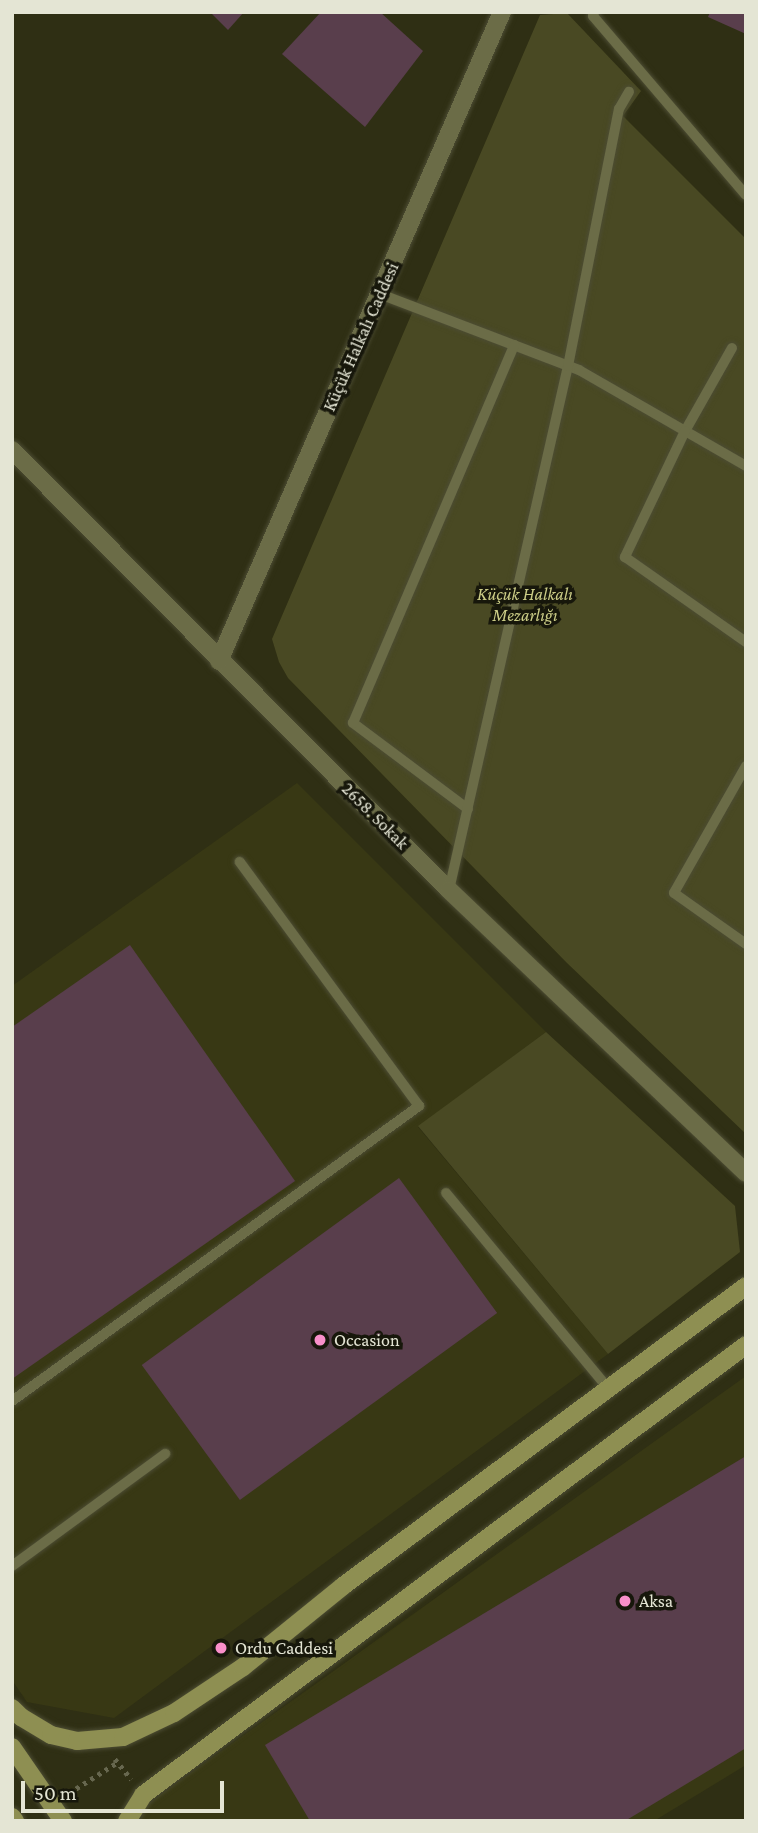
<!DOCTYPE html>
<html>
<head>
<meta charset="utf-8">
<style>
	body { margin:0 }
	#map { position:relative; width:758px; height:1833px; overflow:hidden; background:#2f2f14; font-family:"Crimson Pro",serif }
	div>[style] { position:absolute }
	.built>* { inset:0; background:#383814 }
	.green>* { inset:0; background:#494923 }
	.building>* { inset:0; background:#593e4c; transform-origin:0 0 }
	.path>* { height:4.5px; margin-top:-2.25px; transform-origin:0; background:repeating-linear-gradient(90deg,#67674f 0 3.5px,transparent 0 8.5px) }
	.roads { filter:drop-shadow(0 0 2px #4c4c33) drop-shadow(0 0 2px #4c4c33) }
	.service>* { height:10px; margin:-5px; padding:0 5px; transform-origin:5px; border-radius:5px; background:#6b6c47 }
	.minor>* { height:18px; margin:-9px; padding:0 9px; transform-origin:9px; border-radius:9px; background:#6b6c47 }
	.secondary>* { height:18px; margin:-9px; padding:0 9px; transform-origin:9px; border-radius:9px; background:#8e8f52 }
	.dots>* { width:19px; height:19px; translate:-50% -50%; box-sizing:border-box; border:4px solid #17170b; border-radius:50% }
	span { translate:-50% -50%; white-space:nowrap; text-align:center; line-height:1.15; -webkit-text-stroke:7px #17170b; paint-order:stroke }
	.street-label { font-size:18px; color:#e4e5d4 }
	.park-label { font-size:18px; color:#cbcc86; font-style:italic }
	.poi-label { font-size:18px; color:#e4e5d4 }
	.left { translate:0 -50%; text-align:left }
	.frame { position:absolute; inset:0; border:14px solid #e4e5d4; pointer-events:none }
	.scale { position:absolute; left:21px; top:1781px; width:203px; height:32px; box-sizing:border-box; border:4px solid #e4e5d4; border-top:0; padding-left:9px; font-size:21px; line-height:24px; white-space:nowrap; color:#e4e5d4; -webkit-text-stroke:5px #17170b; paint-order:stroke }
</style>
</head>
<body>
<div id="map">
	<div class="built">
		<div style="clip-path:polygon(297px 783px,546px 1032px,418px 1127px,608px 1354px,114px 1718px,27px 1702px,12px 1680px,12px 986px)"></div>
		<div style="clip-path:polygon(746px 1376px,746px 1765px,654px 1821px,140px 1821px,145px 1806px)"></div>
	</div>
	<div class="green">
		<div style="clip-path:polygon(567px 13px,641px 91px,623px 116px,746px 239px,746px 1134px,567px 963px,288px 678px,279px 662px,272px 639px,540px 15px)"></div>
		<div style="clip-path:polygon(546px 1032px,735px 1206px,740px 1252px,608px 1354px,418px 1126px)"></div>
	</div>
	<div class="building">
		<div style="clip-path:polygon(210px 12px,244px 12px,228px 30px)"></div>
		<div style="clip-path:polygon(321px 12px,380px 12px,423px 51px,365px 127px,282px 54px)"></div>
		<div style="clip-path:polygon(710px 12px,746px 12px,746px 34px,708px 17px)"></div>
		<div style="clip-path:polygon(130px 945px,295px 1181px,12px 1379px,12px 1027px)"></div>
		<div style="left:399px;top:1178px;width:167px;height:318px;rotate:54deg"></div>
		<div style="clip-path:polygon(746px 1456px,746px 1748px,625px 1821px,310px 1821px,265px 1745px)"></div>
	</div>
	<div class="path">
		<div style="left:115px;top:1759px;width:26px;rotate:51deg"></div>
		<div style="left:69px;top:1793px;width:58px;rotate:-32.3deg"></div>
	</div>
	<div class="roads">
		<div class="service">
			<div style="left:594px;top:12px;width:4px;rotate:104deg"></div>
			<div style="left:593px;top:16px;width:235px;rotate:49.5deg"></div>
			<div style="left:380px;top:294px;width:213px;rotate:20.9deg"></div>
			<div style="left:579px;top:370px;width:193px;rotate:29.9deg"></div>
			<div style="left:732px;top:348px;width:95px;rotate:119.5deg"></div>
			<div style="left:685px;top:431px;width:140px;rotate:115.5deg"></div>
			<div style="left:625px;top:557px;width:148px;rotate:35.1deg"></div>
			<div style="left:746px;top:766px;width:146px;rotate:119.6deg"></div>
			<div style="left:674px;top:893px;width:88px;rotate:35.3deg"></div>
			<div style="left:468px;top:809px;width:144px;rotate:-143.2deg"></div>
			<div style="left:353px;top:723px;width:411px;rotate:-66.9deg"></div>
			<div style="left:449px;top:890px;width:537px;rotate:-77.21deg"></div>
			<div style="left:568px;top:366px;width:262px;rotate:-78.8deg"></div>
			<div style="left:619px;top:109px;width:20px;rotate:-60deg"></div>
			<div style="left:446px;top:1193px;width:254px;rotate:50.3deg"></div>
			<div style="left:12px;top:1401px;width:503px;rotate:-35.94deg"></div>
			<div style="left:419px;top:1106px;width:303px;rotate:-126.3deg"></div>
			<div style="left:12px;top:1566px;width:190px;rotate:-36.2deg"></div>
		</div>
		<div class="minor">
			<div style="left:12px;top:450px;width:620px;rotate:45.2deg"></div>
			<div style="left:449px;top:890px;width:410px;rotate:43.6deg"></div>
			<div style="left:219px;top:661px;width:708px;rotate:-66.44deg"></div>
		</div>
		<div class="secondary">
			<div style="left:12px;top:1708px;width:13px;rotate:45deg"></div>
			<div style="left:21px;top:1717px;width:35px;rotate:31deg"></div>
			<div style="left:51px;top:1735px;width:27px;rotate:13deg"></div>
			<div style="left:77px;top:1741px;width:46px;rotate:-5deg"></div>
			<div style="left:123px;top:1737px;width:56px;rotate:-25.2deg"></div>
			<div style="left:174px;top:1713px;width:83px;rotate:-33.7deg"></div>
			<div style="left:243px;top:1667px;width:129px;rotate:-39deg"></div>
			<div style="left:343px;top:1586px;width:502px;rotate:-36.66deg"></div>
			<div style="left:12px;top:1747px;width:90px;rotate:55.4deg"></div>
			<div style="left:12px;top:1817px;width:5px;rotate:53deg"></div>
			<div style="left:127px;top:1821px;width:31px;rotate:-58deg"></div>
			<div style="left:143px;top:1795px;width:752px;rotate:-36.73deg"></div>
		</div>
	</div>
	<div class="dots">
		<div style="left:320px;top:1340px;background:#f98fca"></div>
		<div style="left:625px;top:1601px;background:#f98fca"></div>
		<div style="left:221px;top:1648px;background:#f98fca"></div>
	</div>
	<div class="street-label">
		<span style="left:361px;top:337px;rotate:-66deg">Küçük Halkalı Caddesi</span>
		<span style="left:375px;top:816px;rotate:45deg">2658. Sokak</span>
	</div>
	<div class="park-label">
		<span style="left:525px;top:605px">Küçük Halkalı<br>Mezarlığı</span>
	</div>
	<div class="poi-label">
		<span class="left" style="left:334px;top:1340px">Occasion</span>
		<span class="left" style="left:639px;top:1601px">Aksa</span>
		<span class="left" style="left:235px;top:1648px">Ordu Caddesi</span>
	</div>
	<div class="frame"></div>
	<div class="scale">50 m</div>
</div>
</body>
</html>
